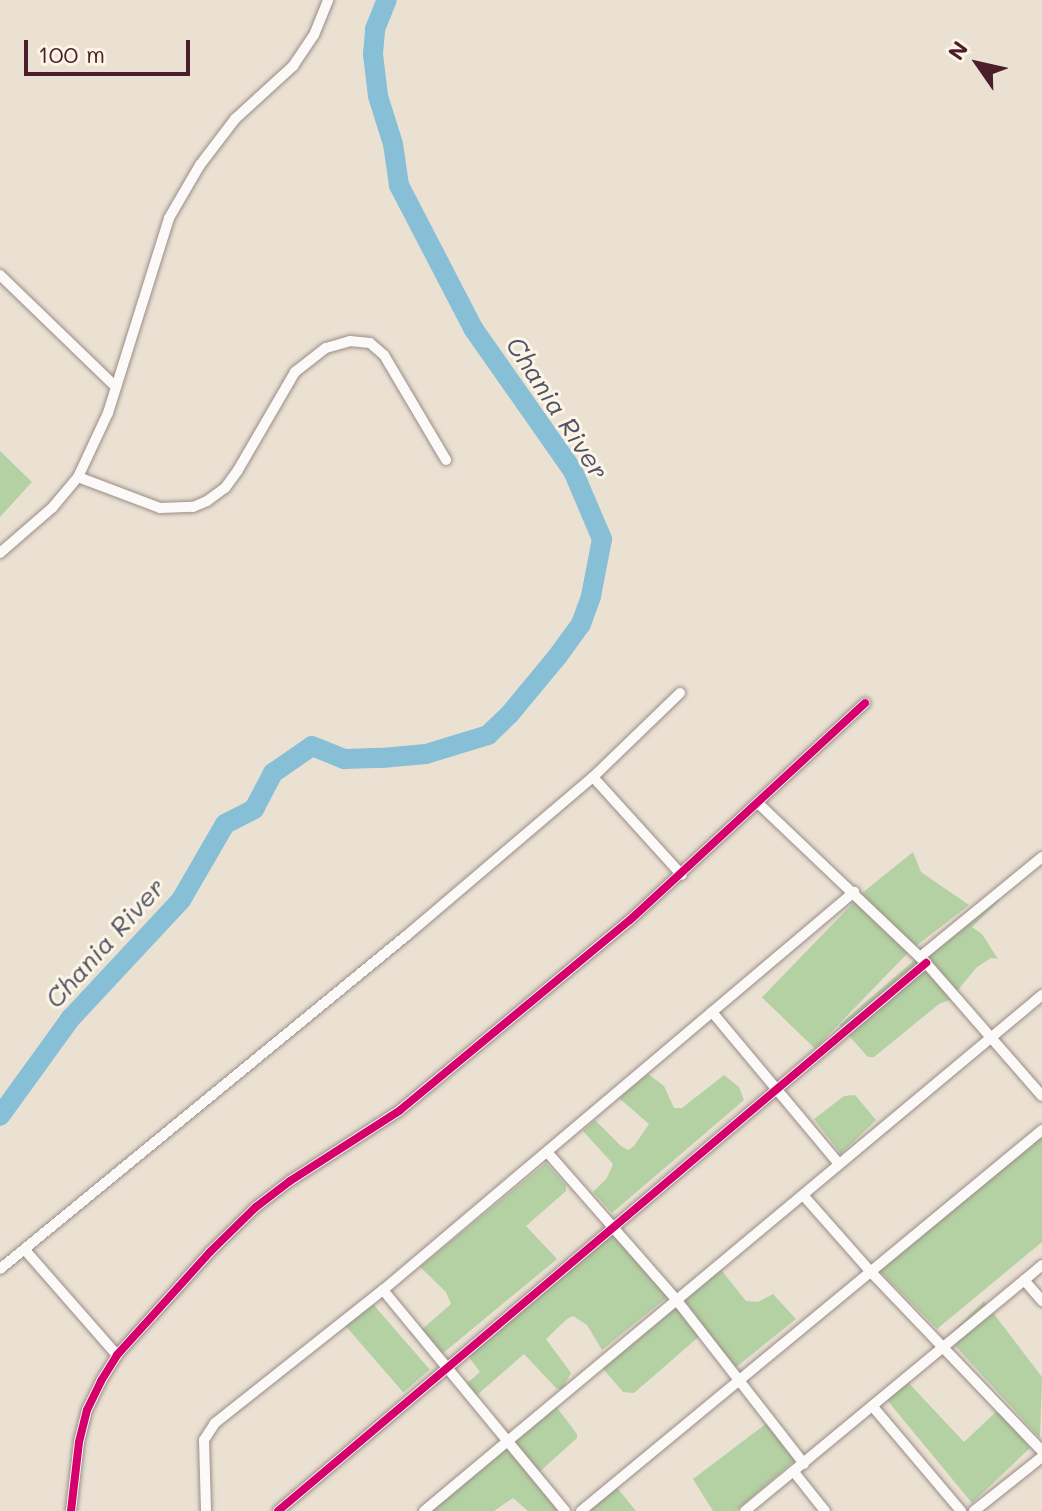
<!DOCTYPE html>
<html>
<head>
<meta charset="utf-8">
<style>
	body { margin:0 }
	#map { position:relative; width:1042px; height:1511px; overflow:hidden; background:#ebe1d3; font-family:Mali,sans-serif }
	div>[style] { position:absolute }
	.green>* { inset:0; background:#b4d1a3; transform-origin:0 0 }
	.river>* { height:20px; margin:-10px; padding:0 10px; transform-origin:10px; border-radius:10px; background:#86bfd6 }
	.roads { filter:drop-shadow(0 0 2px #9a8d88) drop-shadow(0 0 2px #9a8d88) }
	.street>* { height:10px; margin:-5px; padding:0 5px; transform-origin:5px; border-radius:5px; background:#fcfaf8 }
	.cycleway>* { height:8px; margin:-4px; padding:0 4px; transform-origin:4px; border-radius:4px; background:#d6006c }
	span { translate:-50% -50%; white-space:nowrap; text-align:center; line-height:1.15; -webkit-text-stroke:6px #fcf5e5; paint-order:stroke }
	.water-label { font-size:26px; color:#505267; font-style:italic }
	.north { position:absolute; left:938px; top:24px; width:80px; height:80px; -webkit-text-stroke:6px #fcf5e5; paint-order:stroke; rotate:304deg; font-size:22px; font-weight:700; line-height:32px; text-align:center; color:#4a1f2b }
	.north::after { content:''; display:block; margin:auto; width:28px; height:36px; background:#4a1f2b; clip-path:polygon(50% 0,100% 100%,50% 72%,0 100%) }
	.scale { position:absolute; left:24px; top:40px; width:166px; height:36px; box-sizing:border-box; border:4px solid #4a1f2b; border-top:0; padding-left:10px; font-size:24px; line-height:28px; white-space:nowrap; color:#4a1f2b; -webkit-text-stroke:6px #fcf5e5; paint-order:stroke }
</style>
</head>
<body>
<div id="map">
	<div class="green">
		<div style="clip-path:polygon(0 451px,32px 482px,0 517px)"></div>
		<div style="clip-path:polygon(913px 852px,921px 872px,969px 905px,916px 946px,861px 894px)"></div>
		<div style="clip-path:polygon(995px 891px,999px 901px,972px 927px,982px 934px,998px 959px,991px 958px,977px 967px,957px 991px,922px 954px)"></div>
		<div style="left:855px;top:901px;width:74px;height:134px;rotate:44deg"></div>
		<div style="clip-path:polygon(917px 958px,954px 998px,939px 1004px,874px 1057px,868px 1057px,839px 1025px)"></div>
		<div style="clip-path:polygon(648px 1074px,664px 1086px,674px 1108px,682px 1108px,724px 1075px,739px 1087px,744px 1100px,612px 1213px,593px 1192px,607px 1178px,613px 1164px,583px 1131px,595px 1120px,621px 1146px,628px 1150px,634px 1146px,649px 1124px,619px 1098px)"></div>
		<div style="clip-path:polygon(855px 1095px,876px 1120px,841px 1154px,814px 1119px,844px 1096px)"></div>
		<div style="clip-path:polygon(1042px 1132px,1042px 1242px,937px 1329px,874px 1265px)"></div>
		<div style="clip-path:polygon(546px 1163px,566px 1185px,566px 1191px,526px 1226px,557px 1259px,436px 1359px,409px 1332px,421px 1330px,451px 1304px,446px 1292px,420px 1267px)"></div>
		<div style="clip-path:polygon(611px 1224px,671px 1294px,602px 1350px,587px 1325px,573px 1316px,567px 1319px,546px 1339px,571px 1373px,563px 1388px,557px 1389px,524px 1354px,470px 1401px,459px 1390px,480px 1372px,464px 1350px)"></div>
		<div style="clip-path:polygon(718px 1266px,746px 1301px,758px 1302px,773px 1294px,796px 1319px,735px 1368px,680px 1295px)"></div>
		<div style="clip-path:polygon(674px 1299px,702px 1334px,634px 1393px,623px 1392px,599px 1364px)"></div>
		<div style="clip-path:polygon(984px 1301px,1042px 1377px,1040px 1438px,947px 1337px)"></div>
		<div style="left:372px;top:1303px;width:88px;height:35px;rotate:49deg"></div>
		<div style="clip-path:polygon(904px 1378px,964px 1442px,998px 1410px,1030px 1448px,972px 1503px,882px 1394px)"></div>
		<div style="clip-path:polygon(555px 1405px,577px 1434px,577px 1438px,536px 1475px,509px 1443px)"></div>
		<div style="clip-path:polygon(767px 1423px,796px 1459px,736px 1511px,713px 1511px,693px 1479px)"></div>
		<div style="clip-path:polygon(506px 1446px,563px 1511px,528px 1511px,513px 1498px,494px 1511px,429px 1511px)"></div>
		<div style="clip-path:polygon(614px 1484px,636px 1511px,581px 1511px)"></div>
	</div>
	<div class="river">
		<div style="left:0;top:1116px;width:121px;rotate:-54.1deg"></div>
		<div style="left:71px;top:1018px;width:161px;rotate:-47deg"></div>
		<div style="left:181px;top:900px;width:88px;rotate:-59.9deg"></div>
		<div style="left:225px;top:824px;width:33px;rotate:-27deg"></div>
		<div style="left:254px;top:809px;width:41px;rotate:-62.2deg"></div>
		<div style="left:273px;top:773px;width:47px;rotate:-34.7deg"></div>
		<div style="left:312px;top:746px;width:35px;rotate:22deg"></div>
		<div style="left:344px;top:759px;width:38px;rotate:-2deg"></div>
		<div style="left:382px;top:758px;width:44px;rotate:-5.2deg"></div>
		<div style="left:426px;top:754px;width:65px;rotate:-17deg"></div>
		<div style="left:488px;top:735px;width:29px;rotate:-44deg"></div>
		<div style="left:509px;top:715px;width:75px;rotate:-50.4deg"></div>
		<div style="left:557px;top:657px;width:41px;rotate:-54deg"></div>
		<div style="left:581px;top:624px;width:30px;rotate:-70deg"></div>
		<div style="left:591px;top:596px;width:58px;rotate:-79.1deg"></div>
		<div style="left:602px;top:539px;width:74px;rotate:-113.1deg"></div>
		<div style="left:573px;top:471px;width:174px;rotate:-125deg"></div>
		<div style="left:473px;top:328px;width:161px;rotate:-117.4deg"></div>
		<div style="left:399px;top:185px;width:41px;rotate:-98.3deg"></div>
		<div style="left:393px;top:144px;width:50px;rotate:-107.4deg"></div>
		<div style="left:378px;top:96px;width:42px;rotate:-96.8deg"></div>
		<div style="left:373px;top:54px;width:25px;rotate:-85deg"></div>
		<div style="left:375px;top:29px;width:31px;rotate:-68deg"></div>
	</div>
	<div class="roads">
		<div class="street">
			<div style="left:0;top:275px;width:161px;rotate:44deg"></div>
			<div style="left:78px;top:477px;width:88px;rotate:20.7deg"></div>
			<div style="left:160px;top:508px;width:33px;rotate:-2deg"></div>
			<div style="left:193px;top:507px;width:15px;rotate:-23deg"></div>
			<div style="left:207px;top:501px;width:22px;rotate:-36deg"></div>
			<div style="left:225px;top:488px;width:22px;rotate:-54deg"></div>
			<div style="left:238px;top:470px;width:113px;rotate:-59.8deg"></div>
			<div style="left:295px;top:372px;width:39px;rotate:-38deg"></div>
			<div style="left:326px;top:348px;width:25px;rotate:-16deg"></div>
			<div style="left:350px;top:341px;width:20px;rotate:6deg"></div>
			<div style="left:370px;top:343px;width:18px;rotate:41deg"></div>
			<div style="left:384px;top:355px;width:122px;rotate:59.4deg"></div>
			<div style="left:0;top:553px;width:69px;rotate:-40.9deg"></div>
			<div style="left:52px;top:508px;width:40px;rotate:-50deg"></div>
			<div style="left:78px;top:477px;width:71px;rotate:-64.9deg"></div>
			<div style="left:108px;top:413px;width:204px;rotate:-72.6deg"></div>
			<div style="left:169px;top:218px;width:61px;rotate:-59.7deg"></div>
			<div style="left:200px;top:165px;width:58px;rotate:-52.7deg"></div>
			<div style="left:235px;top:119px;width:79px;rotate:-42.4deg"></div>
			<div style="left:293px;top:66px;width:37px;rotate:-56deg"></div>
			<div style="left:314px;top:35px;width:38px;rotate:-68deg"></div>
			<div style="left:593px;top:777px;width:121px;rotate:-44deg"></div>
			<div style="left:758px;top:803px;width:232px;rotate:43.6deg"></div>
			<div style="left:926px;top:963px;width:176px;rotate:48.9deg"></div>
			<div style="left:920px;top:957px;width:158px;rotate:-39.3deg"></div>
			<div style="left:712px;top:1012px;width:198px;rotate:50.1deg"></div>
			<div style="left:548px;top:1153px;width:193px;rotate:48.8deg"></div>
			<div style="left:675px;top:1298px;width:210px;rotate:52.1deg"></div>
			<div style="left:803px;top:1195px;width:101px;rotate:48.6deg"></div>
			<div style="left:870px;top:1271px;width:249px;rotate:46.3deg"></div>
			<div style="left:25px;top:1250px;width:140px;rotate:48.8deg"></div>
			<div style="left:0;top:1269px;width:525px;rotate:-39.36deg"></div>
			<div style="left:406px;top:936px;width:245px;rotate:-40.4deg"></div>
			<div style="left:593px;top:777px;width:132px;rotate:47.8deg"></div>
			<div style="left:1024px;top:1280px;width:28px;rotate:49deg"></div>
			<div style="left:383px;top:1290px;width:286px;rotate:50.5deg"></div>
			<div style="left:874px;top:1408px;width:135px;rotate:49.8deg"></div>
			<div style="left:794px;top:1472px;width:50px;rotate:51.5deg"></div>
			<div style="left:71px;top:1511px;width:69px;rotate:-83.4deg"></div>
			<div style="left:79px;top:1442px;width:33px;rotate:-76deg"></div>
			<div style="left:87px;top:1410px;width:32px;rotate:-64deg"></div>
			<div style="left:101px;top:1381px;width:31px;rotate:-58deg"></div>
			<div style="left:117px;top:1355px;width:139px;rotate:-47.9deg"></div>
			<div style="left:210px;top:1252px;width:64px;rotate:-44.4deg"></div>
			<div style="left:256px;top:1207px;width:43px;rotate:-37.4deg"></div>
			<div style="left:290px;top:1181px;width:130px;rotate:-32.7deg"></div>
			<div style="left:399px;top:1111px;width:300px;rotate:-39.6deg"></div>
			<div style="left:630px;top:920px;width:320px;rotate:-42.7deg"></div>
			<div style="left:206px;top:1511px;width:71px;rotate:-91.6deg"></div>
			<div style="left:204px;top:1440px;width:20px;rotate:-57deg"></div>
			<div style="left:215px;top:1423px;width:214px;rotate:-38.4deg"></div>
			<div style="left:383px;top:1290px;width:617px;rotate:-40.2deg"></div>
			<div style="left:278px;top:1511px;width:849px;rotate:-40.22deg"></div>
			<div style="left:424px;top:1511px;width:805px;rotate:-39.86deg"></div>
			<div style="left:581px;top:1511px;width:598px;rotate:-39.57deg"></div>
			<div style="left:745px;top:1511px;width:386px;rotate:-39.6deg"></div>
			<div style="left:974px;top:1511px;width:87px;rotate:-38.5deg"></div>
		</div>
	</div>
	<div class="cycleway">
		<div style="left:71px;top:1511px;width:69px;rotate:-83.4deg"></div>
		<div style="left:79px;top:1442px;width:33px;rotate:-76deg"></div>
		<div style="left:87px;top:1410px;width:32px;rotate:-64deg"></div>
		<div style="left:101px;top:1381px;width:31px;rotate:-58deg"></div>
		<div style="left:117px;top:1355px;width:139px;rotate:-47.9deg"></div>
		<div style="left:210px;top:1252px;width:64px;rotate:-44.4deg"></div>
		<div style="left:256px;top:1207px;width:43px;rotate:-37.4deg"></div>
		<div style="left:290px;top:1181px;width:130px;rotate:-32.7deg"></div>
		<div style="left:399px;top:1111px;width:300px;rotate:-39.6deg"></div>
		<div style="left:630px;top:920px;width:320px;rotate:-42.7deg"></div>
		<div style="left:278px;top:1511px;width:849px;rotate:-40.22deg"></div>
	</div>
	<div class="water-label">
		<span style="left:557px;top:408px;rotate:57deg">Chania River</span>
		<span style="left:105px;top:943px;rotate:-48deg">Chania River</span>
	</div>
	<div class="north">N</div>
	<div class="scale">100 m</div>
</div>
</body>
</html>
